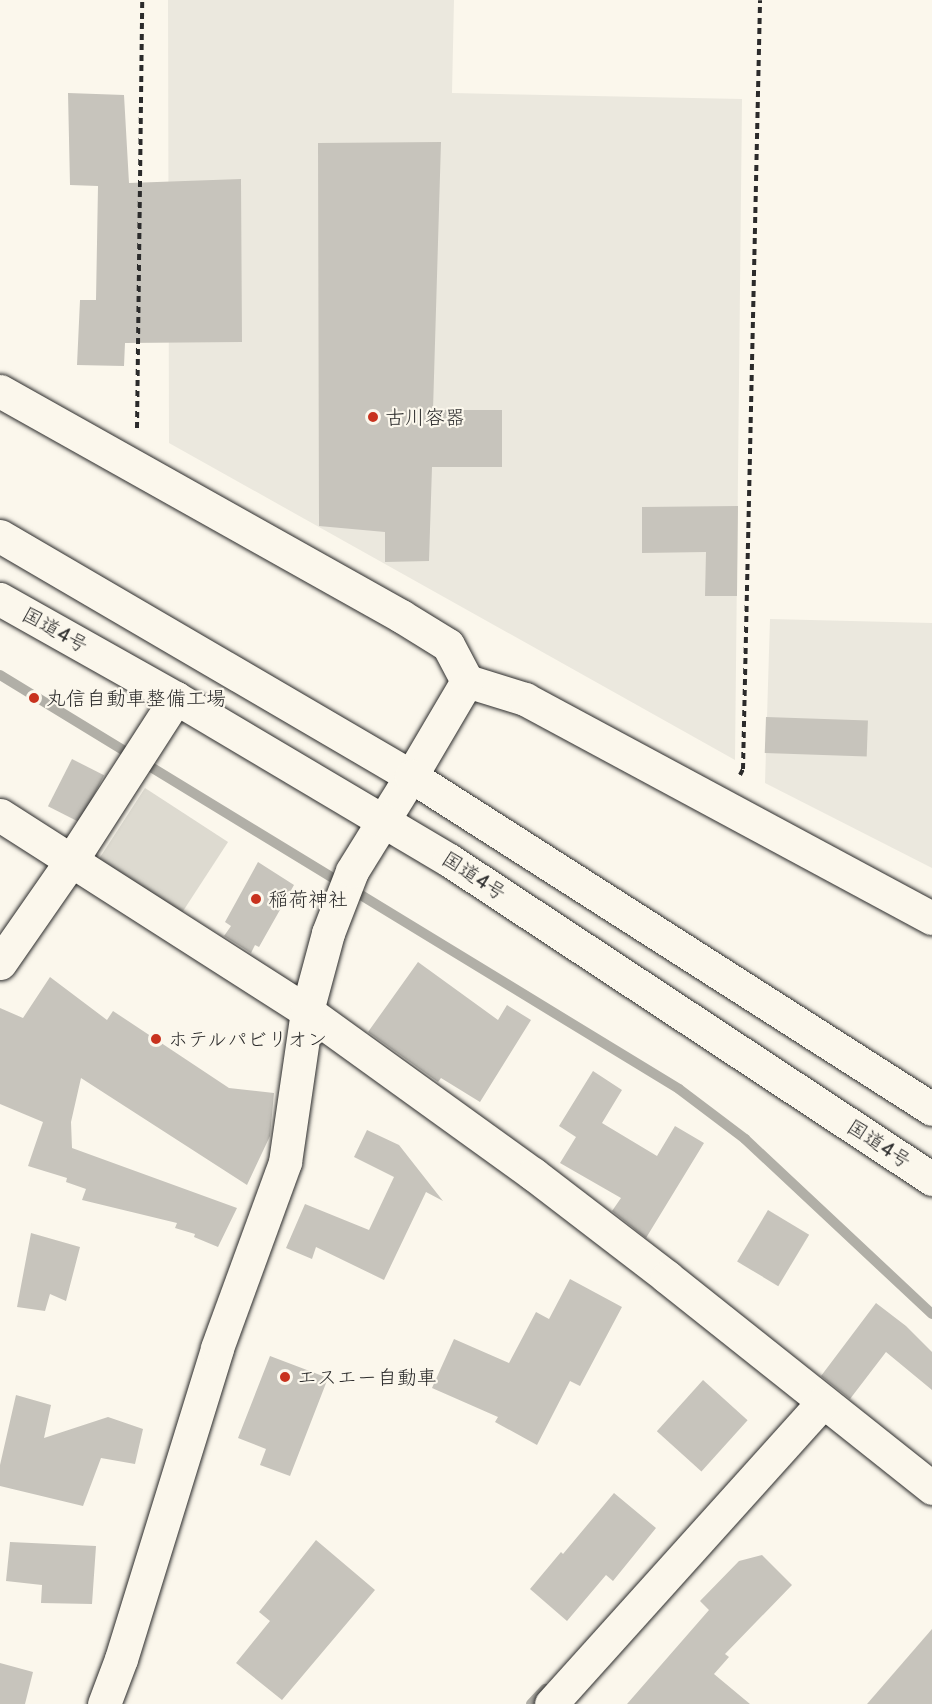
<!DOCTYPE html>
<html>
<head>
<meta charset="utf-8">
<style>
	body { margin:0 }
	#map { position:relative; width:932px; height:1704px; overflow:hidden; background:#fbf7ec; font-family:Pangolin,"Klee One",sans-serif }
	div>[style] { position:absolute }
	.built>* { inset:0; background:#ebe8de }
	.green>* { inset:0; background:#dddad0; transform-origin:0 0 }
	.stream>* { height:10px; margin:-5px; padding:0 5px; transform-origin:5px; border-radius:5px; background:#b1afa7 }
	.building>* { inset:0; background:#c7c4bc; transform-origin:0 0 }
	.path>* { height:4px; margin-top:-2px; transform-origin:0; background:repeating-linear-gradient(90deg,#2b2b2b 0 6px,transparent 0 10.5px) }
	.roads { filter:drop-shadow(0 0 2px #2b2b2b) drop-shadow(0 0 2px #2b2b2b) }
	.street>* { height:33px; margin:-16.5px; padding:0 16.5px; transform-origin:16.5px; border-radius:16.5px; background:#fbf7ec }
	.secondary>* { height:33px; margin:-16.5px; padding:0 16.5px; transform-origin:16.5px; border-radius:16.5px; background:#fbf7ec }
	.highway>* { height:33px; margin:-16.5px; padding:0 16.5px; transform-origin:16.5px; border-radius:16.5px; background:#fbf7ec }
	.dots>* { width:16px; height:16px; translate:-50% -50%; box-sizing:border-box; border:3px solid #fbf7ec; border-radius:50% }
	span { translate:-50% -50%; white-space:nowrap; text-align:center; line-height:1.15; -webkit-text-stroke:4.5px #fbf7ec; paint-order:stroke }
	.poi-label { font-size:20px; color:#2b2b2b }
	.left { translate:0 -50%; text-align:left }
	.street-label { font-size:20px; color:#2b2b2b }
</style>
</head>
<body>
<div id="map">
	<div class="built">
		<div style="clip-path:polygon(168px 0,454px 0,452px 93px,742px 99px,735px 760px,169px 443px)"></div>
		<div style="clip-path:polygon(770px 619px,932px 623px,932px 868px,765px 783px)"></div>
	</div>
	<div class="green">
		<div style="left:145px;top:788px;width:99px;height:84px;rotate:33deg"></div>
	</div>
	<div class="stream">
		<div style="left:0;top:675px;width:795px;rotate:31.37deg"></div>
		<div style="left:679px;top:1089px;width:83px;rotate:37.1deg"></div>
		<div style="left:745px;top:1139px;width:256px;rotate:43.1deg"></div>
		<div style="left:531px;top:1704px;width:21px;rotate:-47deg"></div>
	</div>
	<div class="building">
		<div style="clip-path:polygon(68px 93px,124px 95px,129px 183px,241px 179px,242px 342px,125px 343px,124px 366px,77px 365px,80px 300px,96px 300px,98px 186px,70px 185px)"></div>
		<div style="clip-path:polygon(441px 142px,433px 410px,502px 410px,502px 467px,432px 467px,429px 561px,385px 562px,385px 532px,319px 526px,318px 143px)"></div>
		<div style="clip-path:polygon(738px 506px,737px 596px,705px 596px,706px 552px,642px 553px,642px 507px)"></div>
		<div style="left:766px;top:717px;width:102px;height:36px;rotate:2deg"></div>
		<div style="left:72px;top:759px;width:36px;height:53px;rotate:27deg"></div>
		<div style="clip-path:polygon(258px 862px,294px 885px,259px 947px,255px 945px,251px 953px,224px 936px,231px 926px,225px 922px)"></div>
		<div style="clip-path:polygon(418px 962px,498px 1020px,507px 1005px,531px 1020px,480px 1102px,441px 1078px,438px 1082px,368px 1032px)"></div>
		<div style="clip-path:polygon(50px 977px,107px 1020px,113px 1011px,229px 1088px,274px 1093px,270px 1136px,247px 1185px,81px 1078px,71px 1122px,72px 1148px,237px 1208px,218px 1247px,194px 1237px,195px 1234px,175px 1228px,177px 1223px,82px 1200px,86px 1189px,66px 1182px,67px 1178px,28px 1166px,43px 1122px,0 1104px,0 1008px,23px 1018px)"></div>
		<div style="clip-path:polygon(593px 1071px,622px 1090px,602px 1123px,657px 1156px,675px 1126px,704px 1143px,646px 1238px,612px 1211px,621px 1198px,560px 1163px,576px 1137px,559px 1126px)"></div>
		<div style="clip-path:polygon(367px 1130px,399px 1145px,443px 1201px,426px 1192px,384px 1280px,316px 1247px,312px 1259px,286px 1248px,305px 1204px,369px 1230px,394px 1177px,354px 1157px)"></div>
		<div style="left:768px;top:1210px;width:48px;height:60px;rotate:31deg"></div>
		<div style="clip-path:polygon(31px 1233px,80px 1247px,66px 1301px,50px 1294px,45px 1311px,17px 1307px)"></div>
		<div style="clip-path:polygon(570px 1279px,622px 1307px,580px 1386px,570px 1381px,537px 1445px,495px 1422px,498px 1417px,432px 1388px,454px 1339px,509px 1363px,536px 1312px,549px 1319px)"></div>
		<div style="clip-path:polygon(876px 1303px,906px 1326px,932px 1352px,932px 1390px,886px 1352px,850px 1399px,821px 1376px)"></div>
		<div style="clip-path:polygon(270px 1356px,328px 1378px,290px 1476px,260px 1465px,266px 1449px,238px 1438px)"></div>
		<div style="left:703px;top:1380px;width:60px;height:69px;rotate:42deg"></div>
		<div style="clip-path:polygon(16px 1395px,51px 1405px,44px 1438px,108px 1417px,143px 1429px,135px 1464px,101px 1458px,83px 1506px,0 1486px,0 1465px)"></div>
		<div style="clip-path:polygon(614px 1493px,656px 1528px,613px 1581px,606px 1575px,567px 1621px,530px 1589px,561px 1552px,563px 1554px)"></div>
		<div style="clip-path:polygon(316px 1540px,375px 1590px,282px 1700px,236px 1663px,270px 1621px,259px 1612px)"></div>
		<div style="clip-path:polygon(10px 1542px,96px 1546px,92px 1604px,41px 1603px,42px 1585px,6px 1581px)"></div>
		<div style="clip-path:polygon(762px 1555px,792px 1585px,725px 1654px,729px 1657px,714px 1674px,750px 1704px,627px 1704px,709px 1610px,700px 1601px,739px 1561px)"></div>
		<div style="clip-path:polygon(932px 1629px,932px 1704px,867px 1704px)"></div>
		<div style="clip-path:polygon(0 1663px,33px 1672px,25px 1704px,0 1704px)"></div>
	</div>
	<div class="path">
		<div style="left:137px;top:428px;width:428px;rotate:-89.3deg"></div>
		<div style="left:740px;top:775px;width:7px;rotate:-63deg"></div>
		<div style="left:743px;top:769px;width:769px;rotate:-88.73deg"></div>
	</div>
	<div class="roads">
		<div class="street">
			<div style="left:467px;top:681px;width:61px;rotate:17.2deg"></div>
			<div style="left:525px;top:699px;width:462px;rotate:28.3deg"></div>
			<div style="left:0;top:815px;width:364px;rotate:32.6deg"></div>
			<div style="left:307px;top:1011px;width:279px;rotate:35.8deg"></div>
			<div style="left:533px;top:1174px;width:169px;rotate:37.5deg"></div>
			<div style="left:667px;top:1277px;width:339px;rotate:38.5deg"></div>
			<div style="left:0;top:963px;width:124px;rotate:-55.2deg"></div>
			<div style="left:71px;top:861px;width:194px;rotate:-57.2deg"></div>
			<div style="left:104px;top:1704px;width:48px;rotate:-69.3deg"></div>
			<div style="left:121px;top:1659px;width:325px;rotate:-72.8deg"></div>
			<div style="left:217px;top:1348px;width:198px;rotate:-69.9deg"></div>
			<div style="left:285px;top:1162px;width:153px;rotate:-81.7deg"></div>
			<div style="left:307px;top:1011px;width:81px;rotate:-74.9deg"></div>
			<div style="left:328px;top:933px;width:66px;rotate:-68.8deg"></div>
			<div style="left:352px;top:871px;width:112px;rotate:-58.2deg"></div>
			<div style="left:551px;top:1704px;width:406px;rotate:-48deg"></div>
		</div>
		<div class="secondary">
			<div style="left:0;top:391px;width:460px;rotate:29.3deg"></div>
			<div style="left:401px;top:616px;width:55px;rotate:31.7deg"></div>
			<div style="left:448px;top:645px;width:41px;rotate:62.2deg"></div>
			<div style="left:467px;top:681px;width:110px;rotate:120.5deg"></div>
		</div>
		<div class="highway">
			<div style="left:0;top:536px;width:476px;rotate:30.3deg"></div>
			<div style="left:411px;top:776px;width:618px;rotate:32.58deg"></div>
			<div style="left:0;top:599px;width:202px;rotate:29.4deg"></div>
			<div style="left:176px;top:698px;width:317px;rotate:30.7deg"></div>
			<div style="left:449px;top:860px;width:579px;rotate:33.44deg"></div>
		</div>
	</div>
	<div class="dots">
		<div style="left:373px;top:417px;background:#c8321e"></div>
		<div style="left:34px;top:698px;background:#c8321e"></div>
		<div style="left:256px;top:899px;background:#c8321e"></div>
		<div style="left:156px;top:1039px;background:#c8321e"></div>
		<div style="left:285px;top:1377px;background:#c8321e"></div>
	</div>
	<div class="poi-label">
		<span class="left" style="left:385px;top:417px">古川容器</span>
		<span class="left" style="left:46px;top:698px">丸信自動車整備工場</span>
		<span class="left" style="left:268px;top:899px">稲荷神社</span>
		<span class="left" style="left:168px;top:1039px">ホテルパビリオン</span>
		<span class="left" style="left:297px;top:1377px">エスエー自動車</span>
	</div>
	<div class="street-label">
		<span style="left:55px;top:630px;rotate:29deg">国道4号</span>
		<span style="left:474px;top:876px;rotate:33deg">国道4号</span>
		<span style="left:879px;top:1144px;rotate:33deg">国道4号</span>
	</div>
</div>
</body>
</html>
